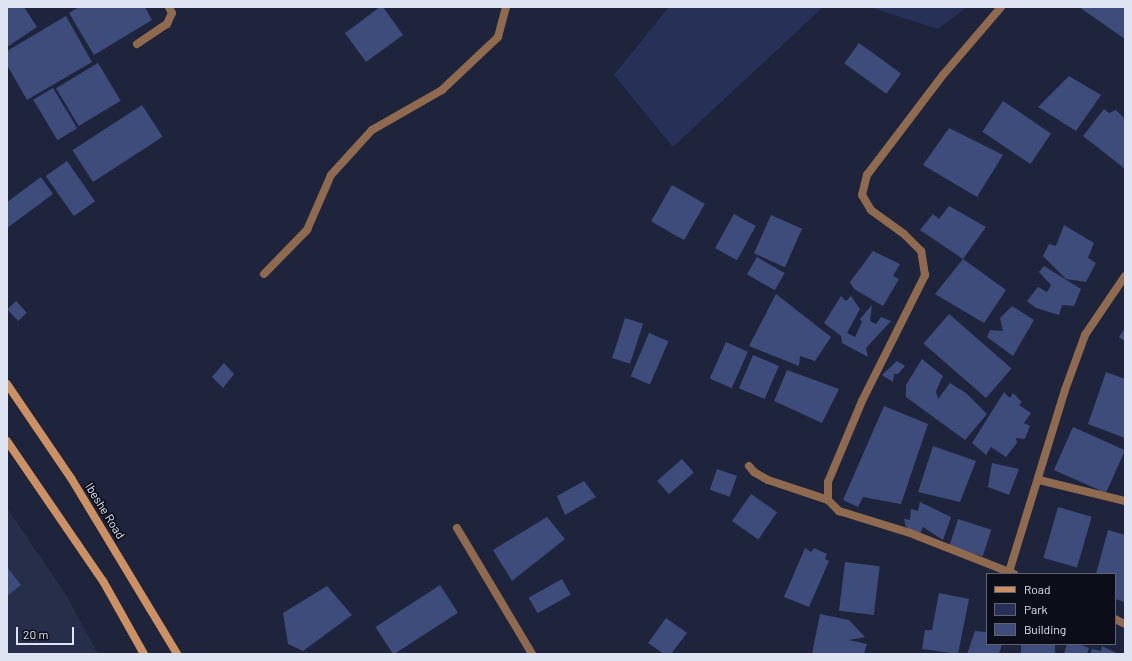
<!DOCTYPE html>
<html>
<head>
<meta charset="utf-8">
<style>
	body { margin:0 }
	#map { position:relative; width:1132px; height:661px; overflow:hidden; background:#1d243b; font-family:Barlow,sans-serif }
	div>[style] { position:absolute }
	.built>* { inset:0; background:#262e4a }
	.green>* { inset:0; background:#273157 }
	.building>* { inset:0; background:#3e4c7b; transform-origin:0 0 }
	.street>* { height:8px; margin:-4px; padding:0 4px; transform-origin:4px; border-radius:4px; background:#8f6a4e }
	.secondary>* { height:8px; margin:-4px; padding:0 4px; transform-origin:4px; border-radius:4px; background:#cc9063 }
	span { translate:-50% -50%; white-space:nowrap; text-align:center; line-height:1.15; -webkit-text-stroke:3.5px #0b0e18; paint-order:stroke }
	.street-label { font-size:12px; color:#dfe4f3 }
	.frame { position:absolute; inset:0; border:8px solid #dfe4f3; pointer-events:none }
	.legend { position:absolute; left:986px; top:573px; width:130px; height:72px; box-sizing:border-box; background:#0b0e18; border:1px solid #606470; margin:0; padding:5px 7px; list-style:none; font-size:12px; color:#dfe4f3 }
	.legend li { display:flex; align-items:center; gap:8px; height:20px }
	.legend b { width:20px; border:1px solid #606470 }
	.scale { position:absolute; left:16px; top:627px; width:58px; height:18px; box-sizing:border-box; border:2px solid #dfe4f3; border-top:0; padding-left:5px; font-size:12px; line-height:14px; white-space:nowrap; color:#dfe4f3; -webkit-text-stroke:3px #0b0e18; paint-order:stroke }
</style>
</head>
<body>
<div id="map">
	<div class="built">
		<div style="clip-path:polygon(7px 508px,66px 595px,98px 654px,7px 654px)"></div>
	</div>
	<div class="green">
		<div style="clip-path:polygon(669px 7px,823px 7px,673px 147px,614px 75px)"></div>
		<div style="clip-path:polygon(869px 7px,967px 7px,938px 29px)"></div>
	</div>
	<div class="building">
		<div style="clip-path:polygon(7px 7px,24px 7px,37px 27px,7px 47px)"></div>
		<div style="clip-path:polygon(79px 7px,145px 7px,152px 20px,94px 55px,69px 13px)"></div>
		<div style="clip-path:polygon(380px 7px,383px 7px,403px 35px,366px 62px,345px 33px)"></div>
		<div style="clip-path:polygon(1079px 7px,1125px 7px,1125px 39px)"></div>
		<div style="clip-path:polygon(66px 16px,92px 62px,27px 100px,7px 65px,7px 51px)"></div>
		<div style="left:859px;top:43px;width:52px;height:25px;rotate:36deg"></div>
		<div style="left:98px;top:63px;width:44px;height:49px;rotate:59deg"></div>
		<div style="clip-path:polygon(1069px 76px,1101px 95px,1076px 131px,1038px 107px)"></div>
		<div style="left:53px;top:88px;width:47px;height:23px;rotate:59deg"></div>
		<div style="left:1003px;top:101px;width:58px;height:37px;rotate:34deg"></div>
		<div style="left:142px;top:105px;width:38px;height:83px;rotate:57deg"></div>
		<div style="clip-path:polygon(1104px 109px,1109px 113px,1116px 110px,1125px 119px,1125px 169px,1083px 136px)"></div>
		<div style="clip-path:polygon(949px 128px,1003px 155px,977px 197px,923px 165px)"></div>
		<div style="left:67px;top:161px;width:49px;height:26px;rotate:55deg"></div>
		<div style="clip-path:polygon(41px 177px,53px 194px,7px 228px,7px 202px)"></div>
		<div style="left:672px;top:185px;width:38px;height:42px;rotate:30deg"></div>
		<div style="clip-path:polygon(949px 206px,986px 227px,963px 259px,920px 230px,933px 214px,939px 219px)"></div>
		<div style="left:734px;top:214px;width:25px;height:39px;rotate:29deg"></div>
		<div style="left:771px;top:215px;width:34px;height:42px;rotate:24deg"></div>
		<div style="clip-path:polygon(1064px 225px,1094px 243px,1088px 258px,1096px 263px,1086px 282px,1066px 279px,1043px 256px,1049px 244px,1056px 246px)"></div>
		<div style="clip-path:polygon(873px 251px,900px 264px,893px 276px,899px 279px,883px 306px,854px 289px,850px 282px)"></div>
		<div style="left:757px;top:257px;width:32px;height:20px;rotate:30deg"></div>
		<div style="clip-path:polygon(963px 259px,1006px 290px,984px 323px,935px 294px)"></div>
		<div style="clip-path:polygon(1044px 266px,1081px 289px,1074px 306px,1062px 305px,1059px 315px,1036px 308px,1027px 301px,1038px 287px,1047px 292px,1051px 285px,1039px 272px)"></div>
		<div style="clip-path:polygon(776px 294px,831px 337px,815px 361px,800px 356px,799px 366px,749px 346px)"></div>
		<div style="clip-path:polygon(841px 296px,846px 301px,851px 296px,860px 309px,847px 333px,855px 337px,862px 322px,860px 319px,872px 305px,870px 321px,876px 324px,881px 317px,891px 321px,866px 348px,868px 357px,842px 343px,841px 336px,824px 323px)"></div>
		<div style="left:16px;top:301px;width:16px;height:12px;rotate:47deg"></div>
		<div style="clip-path:polygon(1012px 306px,1034px 320px,1013px 356px,987px 337px,990px 330px,1003px 331px,1000px 318px)"></div>
		<div style="left:949px;top:314px;width:83px;height:39px;rotate:41deg"></div>
		<div style="left:625px;top:318px;width:19px;height:42px;rotate:18deg"></div>
		<div style="clip-path:polygon(1125px 328px,1125px 341px,1119px 337px)"></div>
		<div style="left:649px;top:333px;width:21px;height:47px;rotate:23deg"></div>
		<div style="left:726px;top:342px;width:24px;height:40px;rotate:24deg"></div>
		<div style="left:753px;top:355px;width:28px;height:36px;rotate:23deg"></div>
		<div style="clip-path:polygon(922px 359px,943px 376px,936px 391px,938px 399px,950px 383px,966px 393px,987px 414px,965px 440px,906px 397px,906px 385px)"></div>
		<div style="clip-path:polygon(897px 361px,905px 366px,898px 374px,894px 374px,893px 382px,882px 375px)"></div>
		<div style="clip-path:polygon(224px 363px,234px 374px,223px 388px,212px 377px)"></div>
		<div style="clip-path:polygon(787px 370px,839px 389px,822px 423px,774px 401px)"></div>
		<div style="clip-path:polygon(1106px 372px,1125px 379px,1125px 438px,1088px 424px)"></div>
		<div style="clip-path:polygon(1004px 392px,1010px 398px,1013px 393px,1022px 402px,1019px 405px,1031px 413px,1024px 423px,1030px 426px,1025px 439px,1016px 438px,1017px 443px,1006px 457px,991px 447px,986px 455px,972px 443px)"></div>
		<div style="clip-path:polygon(884px 406px,928px 424px,901px 504px,863px 497px,858px 507px,843px 500px)"></div>
		<div style="left:1073px;top:427px;width:57px;height:47px;rotate:24deg"></div>
		<div style="clip-path:polygon(933px 446px,976px 461px,960px 502px,918px 492px)"></div>
		<div style="left:682px;top:459px;width:18px;height:33px;rotate:49deg"></div>
		<div style="clip-path:polygon(992px 463px,1019px 469px,1009px 495px,988px 487px)"></div>
		<div style="left:717px;top:469px;width:21px;height:22px;rotate:19deg"></div>
		<div style="clip-path:polygon(584px 481px,596px 497px,565px 515px,557px 496px)"></div>
		<div style="left:751px;top:494px;width:32px;height:33px;rotate:35deg"></div>
		<div style="clip-path:polygon(920px 502px,951px 517px,943px 540px,923px 527px,919px 536px,906px 527px,904px 519px,910px 520px,911px 509px,918px 511px)"></div>
		<div style="left:1058px;top:507px;width:35px;height:53px;rotate:16deg"></div>
		<div style="clip-path:polygon(547px 517px,565px 539px,512px 581px,493px 550px)"></div>
		<div style="left:958px;top:519px;width:35px;height:28px;rotate:18deg"></div>
		<div style="clip-path:polygon(1108px 530px,1125px 535px,1125px 602px,1115px 599px,1115px 574px,1096px 574px)"></div>
		<div style="clip-path:polygon(805px 548px,811px 552px,814px 548px,827px 554px,825px 559px,829px 561px,809px 607px,784px 597px)"></div>
		<div style="left:845px;top:562px;width:35px;height:49px;rotate:7deg"></div>
		<div style="clip-path:polygon(7px 567px,21px 585px,7px 596px)"></div>
		<div style="left:562px;top:579px;width:18px;height:38px;rotate:61deg"></div>
		<div style="left:440px;top:585px;width:33px;height:77px;rotate:57deg"></div>
		<div style="clip-path:polygon(327px 586px,352px 615px,303px 651px,288px 644px,283px 613px)"></div>
		<div style="clip-path:polygon(939px 593px,969px 599px,958px 654px,922px 649px,925px 630px,932px 630px)"></div>
		<div style="clip-path:polygon(820px 614px,849px 620px,865px 637px,849px 640px,867px 644px,864px 654px,812px 654px)"></div>
		<div style="clip-path:polygon(666px 618px,687px 633px,671px 654px,664px 654px,648px 643px)"></div>
		<div style="clip-path:polygon(975px 631px,987px 632px,987px 644px,1002px 644px,999px 654px,967px 654px)"></div>
		<div style="left:1021px;top:644px;width:34px;height:10px"></div>
		<div style="clip-path:polygon(1067px 644px,1079px 644px,1089px 648px,1087px 654px,1064px 654px)"></div>
		<div style="clip-path:polygon(1102px 646px,1116px 653px,1116px 654px,1090px 654px,1092px 649px,1101px 651px)"></div>
	</div>
	<div class="street">
		<div style="left:137px;top:44px;width:36px;rotate:-34deg"></div>
		<div style="left:167px;top:24px;width:12px;rotate:-66deg"></div>
		<div style="left:172px;top:13px;width:7px;rotate:-117deg"></div>
		<div style="left:264px;top:274px;width:62px;rotate:-45.7deg"></div>
		<div style="left:307px;top:230px;width:60px;rotate:-66.4deg"></div>
		<div style="left:331px;top:175px;width:61px;rotate:-47.7deg"></div>
		<div style="left:372px;top:130px;width:81px;rotate:-29.7deg"></div>
		<div style="left:442px;top:90px;width:77px;rotate:-43.4deg"></div>
		<div style="left:498px;top:37px;width:31px;rotate:-75deg"></div>
		<div style="left:749px;top:466px;width:8px;rotate:50deg"></div>
		<div style="left:754px;top:472px;width:16px;rotate:30deg"></div>
		<div style="left:768px;top:480px;width:63px;rotate:18.4deg"></div>
		<div style="left:828px;top:500px;width:16px;rotate:45deg"></div>
		<div style="left:839px;top:511px;width:74px;rotate:17.2deg"></div>
		<div style="left:910px;top:533px;width:112px;rotate:21.5deg"></div>
		<div style="left:1039px;top:480px;width:89px;rotate:13.7deg"></div>
		<div style="left:828px;top:500px;width:18px;rotate:-90deg"></div>
		<div style="left:828px;top:482px;width:88px;rotate:-67.2deg"></div>
		<div style="left:862px;top:401px;width:141px;rotate:-63.4deg"></div>
		<div style="left:925px;top:275px;width:24px;rotate:-99deg"></div>
		<div style="left:921px;top:251px;width:24px;rotate:-135deg"></div>
		<div style="left:904px;top:234px;width:41px;rotate:-144deg"></div>
		<div style="left:871px;top:210px;width:17px;rotate:-121deg"></div>
		<div style="left:862px;top:195px;width:21px;rotate:-76deg"></div>
		<div style="left:867px;top:175px;width:126px;rotate:-52.8deg"></div>
		<div style="left:943px;top:75px;width:89px;rotate:-49.5deg"></div>
		<div style="left:457px;top:528px;width:147px;rotate:59.2deg"></div>
		<div style="left:1009px;top:572px;width:190px;rotate:-72.9deg"></div>
		<div style="left:1065px;top:390px;width:59px;rotate:-70deg"></div>
		<div style="left:1085px;top:335px;width:71px;rotate:-55.9deg"></div>
		<div style="left:1115px;top:619px;width:11px;rotate:27deg"></div>
	</div>
	<div class="secondary">
		<div style="left:7px;top:384px;width:114px;rotate:55.8deg"></div>
		<div style="left:71px;top:478px;width:205px;rotate:58.9deg"></div>
		<div style="left:7px;top:441px;width:170px;rotate:55.6deg"></div>
		<div style="left:103px;top:581px;width:84px;rotate:60.7deg"></div>
	</div>
	<div class="street-label">
		<span style="left:105px;top:511px;rotate:58deg">Ibeshe Road</span>
	</div>
	<div class="frame"></div>
	<ul class="legend">
	<li><b style="height:5px;background:#cc9063"></b>Road</li>
	<li><b style="height:11px;background:#273157"></b>Park</li>
	<li><b style="height:11px;background:#3e4c7b"></b>Building</li>
	</ul>
	<div class="scale">20 m</div>
</div>
</body>
</html>
